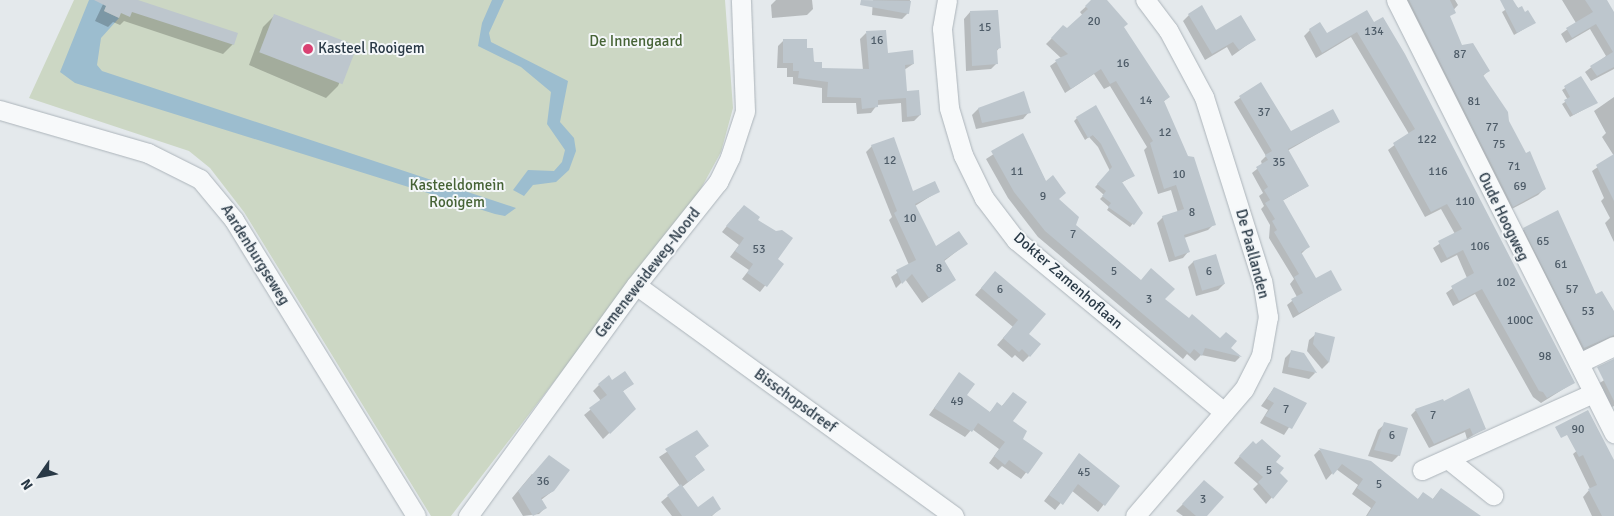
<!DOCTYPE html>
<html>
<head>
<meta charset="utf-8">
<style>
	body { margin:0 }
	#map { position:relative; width:1614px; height:516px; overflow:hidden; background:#e4e9ec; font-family:Signika,sans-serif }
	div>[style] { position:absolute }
	.green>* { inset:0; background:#ccd7c4 }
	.water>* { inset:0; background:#9cbdcf }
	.shadow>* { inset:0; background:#0003 }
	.building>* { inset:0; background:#bdc6cd; transform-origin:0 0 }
	.roads { filter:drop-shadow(0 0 1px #acb4ba) drop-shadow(0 0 1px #acb4ba) }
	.minor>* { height:19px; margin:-9.5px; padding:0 9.5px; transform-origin:9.5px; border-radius:9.5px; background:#f7f9fa }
	.dots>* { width:14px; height:14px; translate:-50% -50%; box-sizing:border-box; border:2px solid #f4f7f9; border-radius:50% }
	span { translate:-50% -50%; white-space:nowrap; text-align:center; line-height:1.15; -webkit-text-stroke:4px #f4f7f9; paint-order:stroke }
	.number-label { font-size:12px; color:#4e5c68 }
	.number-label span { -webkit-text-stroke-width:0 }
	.park-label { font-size:15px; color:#466336 }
	.poi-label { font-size:15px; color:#293946 }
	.left { translate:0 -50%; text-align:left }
	.street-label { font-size:15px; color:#293946 }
	.north { position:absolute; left:15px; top:451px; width:50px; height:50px; -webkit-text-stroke:4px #f4f7f9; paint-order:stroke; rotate:237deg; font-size:14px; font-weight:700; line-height:20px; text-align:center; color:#293946 }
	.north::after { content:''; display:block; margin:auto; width:18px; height:22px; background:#293946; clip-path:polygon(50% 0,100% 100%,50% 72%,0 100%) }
</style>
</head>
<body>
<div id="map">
	<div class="green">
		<div style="clip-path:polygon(74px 0,725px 0,733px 108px,721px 152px,698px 194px,451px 516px,431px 516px,244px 212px,210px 168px,189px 151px,29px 98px)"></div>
	</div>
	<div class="water">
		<div style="clip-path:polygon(89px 0,109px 0,104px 11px,119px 18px,101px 38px,97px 65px,102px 71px,516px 208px,505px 216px,495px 214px,75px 83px,60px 72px)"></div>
		<div style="clip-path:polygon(492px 0,504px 0,489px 33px,491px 42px,568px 81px,560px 122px,574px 138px,576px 151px,569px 170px,556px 182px,533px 185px,524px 196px,513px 190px,528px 170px,554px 171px,562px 162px,565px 150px,547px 124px,551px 92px,521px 67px,478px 46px,482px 23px)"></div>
	</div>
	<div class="shadow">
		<div style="clip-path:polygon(105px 0,134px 0,233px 44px,223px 54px,124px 21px,120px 25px,113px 22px,108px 27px,95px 21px)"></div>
		<div style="clip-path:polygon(776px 0,812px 0,813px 9px,807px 15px,772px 18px,771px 5px)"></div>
		<div style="clip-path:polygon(873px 0,910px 0,908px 13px,902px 19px,872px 15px)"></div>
		<div style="clip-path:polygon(1093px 0,1105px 0,1169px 97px,1163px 102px,1214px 224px,1208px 230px,1184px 238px,1188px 252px,1183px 258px,1169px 262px,1157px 223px,1163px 217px,1178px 213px,1171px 190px,1158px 194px,1144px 150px,1147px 147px,1110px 86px,1104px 89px,1094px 74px,1065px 93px,1050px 66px,1061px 58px,1046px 44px,1063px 27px,1067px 30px,1083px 16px,1080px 12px)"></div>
		<div style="clip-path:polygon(1399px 0,1455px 0,1458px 5px,1448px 16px,1462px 47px,1488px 71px,1483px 76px,1544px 189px,1538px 195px,1506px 212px)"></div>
		<div style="clip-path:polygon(1562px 0,1604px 0,1614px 17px,1614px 69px,1591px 81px,1585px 72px,1606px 56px,1590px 29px,1566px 43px,1561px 34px,1576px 23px)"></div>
		<div style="clip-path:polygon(1514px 4px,1534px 23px,1514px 35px,1502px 12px)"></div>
		<div style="clip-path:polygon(970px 12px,999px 48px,996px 52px,997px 63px,991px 69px,966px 71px,964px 19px)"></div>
		<div style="clip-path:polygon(1366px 12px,1573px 383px,1541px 403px,1533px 397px,1475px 294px,1453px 306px,1446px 293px,1467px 278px,1457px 255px,1441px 263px,1433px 248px,1455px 234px,1441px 209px,1425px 217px,1388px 150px,1409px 134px,1351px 37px,1316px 58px,1304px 36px,1310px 30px,1326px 35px)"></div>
		<div style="clip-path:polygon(275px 15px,355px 47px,338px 86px,326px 98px,249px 65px,263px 27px)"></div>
		<div style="clip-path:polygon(1189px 15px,1216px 31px,1254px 40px,1232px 56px,1227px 47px,1205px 60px,1183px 21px)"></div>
		<div style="clip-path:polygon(866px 33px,887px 54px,913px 64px,904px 70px,906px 93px,920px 115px,914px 121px,902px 122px,901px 103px,877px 105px,871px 113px,857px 114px,856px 103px,822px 103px,822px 88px,793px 84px,793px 77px,787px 77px,787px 68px,777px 68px,778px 46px,784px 40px,805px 49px,820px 69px,863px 70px,860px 39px)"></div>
		<div style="clip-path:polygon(1581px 78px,1596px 103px,1570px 117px,1562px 104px,1568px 100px,1562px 90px)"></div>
		<div style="clip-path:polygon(1261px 84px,1290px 132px,1338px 122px,1287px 151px,1308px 186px,1282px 201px,1308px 247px,1301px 254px,1315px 280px,1340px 290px,1293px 318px,1287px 305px,1297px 297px,1290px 284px,1294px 279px,1269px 238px,1270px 225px,1261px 209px,1264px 206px,1259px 196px,1263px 193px,1252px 173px,1262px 165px,1261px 161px,1266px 156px,1234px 102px)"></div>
		<div style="clip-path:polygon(1614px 97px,1614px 242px,1605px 223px,1610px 218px,1601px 201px,1604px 198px,1592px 171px,1614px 156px,1602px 137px,1606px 133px,1594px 111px)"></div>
		<div style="clip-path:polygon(978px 109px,1029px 112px,1023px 119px,976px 129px,972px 115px)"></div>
		<div style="clip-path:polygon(1077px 118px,1133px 176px,1121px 183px,1142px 213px,1130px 227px,1107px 210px,1109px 207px,1100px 199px,1104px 195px,1095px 187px,1110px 171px,1098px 147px,1089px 137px,1085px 140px,1074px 121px)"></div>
		<div style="clip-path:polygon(1023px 135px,1046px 182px,1075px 225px,1164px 300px,1240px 357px,1235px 362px,1201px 355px,1195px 361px,1187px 354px,1183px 359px,1038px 237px,1008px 198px,986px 159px)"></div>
		<div style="clip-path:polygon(872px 146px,912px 193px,939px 191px,915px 206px,935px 248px,966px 244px,943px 262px,955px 279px,922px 303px,905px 279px,896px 288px,891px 277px,909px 265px,889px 220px,892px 217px,866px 152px)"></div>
		<div style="clip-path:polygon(738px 212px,756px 220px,776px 260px,782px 264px,760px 292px,742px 279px,749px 270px,730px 257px,739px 245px,722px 232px)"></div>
		<div style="clip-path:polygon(1524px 229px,1614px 313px,1614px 338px,1579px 353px,1519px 235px)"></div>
		<div style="clip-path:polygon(1194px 261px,1224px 284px,1218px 290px,1196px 296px,1188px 267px)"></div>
		<div style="clip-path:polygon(995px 273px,1027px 334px,1029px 356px,1023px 362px,1015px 355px,1012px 358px,997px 345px,1013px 327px,975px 295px)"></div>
		<div style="clip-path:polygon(1316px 334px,1334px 338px,1328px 363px,1322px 369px,1307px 351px,1309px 340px)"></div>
		<div style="clip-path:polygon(1292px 351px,1303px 354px,1315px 373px,1309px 379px,1282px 373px,1285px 358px)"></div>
		<div style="clip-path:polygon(959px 374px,965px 396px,989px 413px,997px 404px,1001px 407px,1013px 394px,1012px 421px,1021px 439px,1041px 453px,1021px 479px,1002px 466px,998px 470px,989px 463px,999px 449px,972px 429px,965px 437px,929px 415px)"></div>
		<div style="clip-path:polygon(1614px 374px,1614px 406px,1610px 408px,1598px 384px)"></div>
		<div style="clip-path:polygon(612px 382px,633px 383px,622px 392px,634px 409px,603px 439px,584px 415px,601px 401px,593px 391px,599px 385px)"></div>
		<div style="clip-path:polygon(1274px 388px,1305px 403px,1284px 435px,1260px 423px,1268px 410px,1261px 406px)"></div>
		<div style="clip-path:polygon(1416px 410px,1485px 428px,1467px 439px,1465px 432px,1429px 448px,1411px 415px)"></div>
		<div style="clip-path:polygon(1385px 424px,1399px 455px,1392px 462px,1368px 456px,1378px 430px)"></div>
		<div style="clip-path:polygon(697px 432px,707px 446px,694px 457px,704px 470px,682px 487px,697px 509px,720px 508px,712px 516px,672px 516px,661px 502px,680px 486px,659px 457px)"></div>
		<div style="clip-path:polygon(1580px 448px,1614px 463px,1614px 516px,1592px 516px,1583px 497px,1590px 489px,1573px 454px)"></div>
		<div style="clip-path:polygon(1246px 449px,1274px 462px,1278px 473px,1286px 481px,1266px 504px,1253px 489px,1258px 484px,1234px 463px)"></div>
		<div style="clip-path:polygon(1319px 450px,1370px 462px,1417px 500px,1423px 494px,1432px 500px,1441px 489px,1474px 516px,1366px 516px,1371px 508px,1352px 494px,1358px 485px,1336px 469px,1326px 480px,1314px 455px)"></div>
		<div style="clip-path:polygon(1079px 455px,1118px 486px,1098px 512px,1071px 490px,1055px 510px,1044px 501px)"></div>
		<div style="clip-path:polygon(532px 474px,554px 490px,541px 500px,546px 507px,539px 514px,523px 516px,512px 498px)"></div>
		<div style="clip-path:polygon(1205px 482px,1206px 516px,1183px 516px,1176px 511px)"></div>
	</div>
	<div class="building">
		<div style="clip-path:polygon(94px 0,138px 0,238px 33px,234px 45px,132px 12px,130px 17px,121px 13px,119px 18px,104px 11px,106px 6px)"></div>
		<div style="clip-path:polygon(861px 0,911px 1px,909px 14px,860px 5px)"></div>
		<div style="clip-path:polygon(1091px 0,1107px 0,1128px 24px,1124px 27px,1170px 97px,1164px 101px,1188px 156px,1194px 157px,1216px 225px,1184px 235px,1190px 252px,1175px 257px,1162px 216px,1184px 209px,1176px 185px,1164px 189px,1150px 143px,1153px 141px,1116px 81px,1110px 84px,1101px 69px,1071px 89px,1055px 60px,1068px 54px,1051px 38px,1063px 25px,1067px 28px,1088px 9px,1085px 6px)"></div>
		<div style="clip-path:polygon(1409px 0,1450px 0,1456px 13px,1450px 16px,1462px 45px,1473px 43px,1490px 71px,1483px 75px,1508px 112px,1509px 121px,1526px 153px,1530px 151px,1546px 189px,1513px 207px)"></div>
		<div style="clip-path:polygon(1500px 0,1513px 0,1518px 8px,1522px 6px,1525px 12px,1528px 10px,1536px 23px,1517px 33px)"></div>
		<div style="clip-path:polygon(1585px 0,1607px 0,1614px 12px,1614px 67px,1597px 76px,1590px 66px,1613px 52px,1596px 24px,1572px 38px,1566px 28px,1593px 12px)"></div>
		<div style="clip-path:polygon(1202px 5px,1216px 30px,1241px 15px,1256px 40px,1239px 50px,1233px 42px,1212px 54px,1188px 14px)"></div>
		<div style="clip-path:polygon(998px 10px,1001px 48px,997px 49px,998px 64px,972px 66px,970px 11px)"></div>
		<div style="clip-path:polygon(1367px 10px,1374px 22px,1383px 17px,1405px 54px,1575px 383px,1547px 398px,1543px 392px,1539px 391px,1482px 289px,1459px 301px,1451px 286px,1474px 273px,1463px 250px,1447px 258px,1438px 241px,1462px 229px,1447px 204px,1431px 212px,1393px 143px,1415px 129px,1357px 32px,1322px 53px,1309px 29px,1320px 22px,1327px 33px)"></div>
		<div style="left:274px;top:14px;width:89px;height:41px;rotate:21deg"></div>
		<div style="clip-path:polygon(886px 30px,888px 53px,913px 50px,914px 64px,905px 65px,907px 91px,919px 90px,921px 115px,907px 117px,906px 98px,878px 100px,878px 107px,862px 109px,861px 98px,827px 97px,828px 82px,798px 78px,799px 71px,793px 71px,793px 63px,783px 63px,783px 39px,807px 39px,807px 48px,813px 48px,814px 62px,822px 62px,822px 68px,869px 69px,866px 31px)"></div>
		<div style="clip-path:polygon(1581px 76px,1598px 103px,1573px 115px,1564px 100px,1570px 97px,1564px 86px)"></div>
		<div style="clip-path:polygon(1261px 82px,1291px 131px,1333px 109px,1340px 122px,1288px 149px,1309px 186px,1283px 200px,1310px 247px,1301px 252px,1316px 278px,1331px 270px,1342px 290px,1299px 313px,1291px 299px,1303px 293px,1294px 277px,1299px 274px,1274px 232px,1277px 230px,1272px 221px,1275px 219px,1265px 203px,1270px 200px,1264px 190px,1268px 187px,1256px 167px,1268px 160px,1265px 155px,1272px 151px,1239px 96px)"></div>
		<div style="clip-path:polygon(1024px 91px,1031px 113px,982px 123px,978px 108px)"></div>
		<div style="clip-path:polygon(1096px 105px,1135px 176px,1122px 182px,1143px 213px,1134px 225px,1108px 207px,1111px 203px,1102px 196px,1106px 191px,1097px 184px,1112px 167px,1101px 144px,1093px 135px,1088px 138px,1076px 117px)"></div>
		<div style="clip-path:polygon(1023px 133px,1046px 181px,1053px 175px,1066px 193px,1059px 199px,1079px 217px,1076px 225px,1141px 280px,1151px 268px,1175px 289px,1165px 299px,1189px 318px,1192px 314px,1220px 338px,1226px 332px,1237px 341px,1231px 348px,1242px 357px,1205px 348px,1202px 356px,1194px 349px,1190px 354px,1045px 231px,1014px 192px,991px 151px)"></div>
		<div style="clip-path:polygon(894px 137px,913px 191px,935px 181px,940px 192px,915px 204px,936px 246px,959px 231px,968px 244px,944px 260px,956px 280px,929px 298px,912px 274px,902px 284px,896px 270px,916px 260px,894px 213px,897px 211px,871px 145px)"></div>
		<div style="clip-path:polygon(1614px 154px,1614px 201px,1596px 165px)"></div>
		<div style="clip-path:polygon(744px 205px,760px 217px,758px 220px,776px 231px,782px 230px,793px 238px,778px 259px,784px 264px,767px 287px,747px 273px,753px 264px,735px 251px,744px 238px,726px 226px)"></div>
		<div style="clip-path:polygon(1558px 210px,1596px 294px,1602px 291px,1614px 311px,1614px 335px,1584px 348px,1523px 228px)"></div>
		<div style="left:1216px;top:254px;width:31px;height:24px;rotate:73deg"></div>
		<div style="clip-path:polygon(995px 271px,1046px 314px,1029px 334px,1041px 344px,1030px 357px,1022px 349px,1019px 352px,1003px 338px,1018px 320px,981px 288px)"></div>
		<div style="clip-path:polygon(1315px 332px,1335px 337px,1329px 363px,1313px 344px)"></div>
		<div style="clip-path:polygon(1291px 350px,1304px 353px,1317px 373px,1288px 367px)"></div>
		<div style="clip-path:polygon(1614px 359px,1614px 401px,1597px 367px)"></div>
		<div style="clip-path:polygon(625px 371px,634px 384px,623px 391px,636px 409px,610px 434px,589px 408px,607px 395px,598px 384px,609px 375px,612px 380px)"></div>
		<div style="clip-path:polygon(959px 372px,975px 384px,967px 395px,990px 412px,997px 402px,1002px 406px,1013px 392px,1027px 402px,1013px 421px,1027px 431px,1023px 439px,1043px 453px,1028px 474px,1009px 460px,1005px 465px,994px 456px,1005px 442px,978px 423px,972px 432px,934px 408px)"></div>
		<div style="clip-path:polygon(1274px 387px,1307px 403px,1292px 429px,1265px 416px,1274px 403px,1267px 399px)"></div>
		<div style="clip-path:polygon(1469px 388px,1486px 429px,1473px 435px,1470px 428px,1434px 444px,1415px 409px,1443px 399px,1444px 401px)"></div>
		<div style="clip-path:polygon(1588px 410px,1614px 460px,1614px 516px,1602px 516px,1588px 489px,1597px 485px,1583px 455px,1579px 457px,1567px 435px,1561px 438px,1555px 427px)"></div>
		<div style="clip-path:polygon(1384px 422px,1408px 428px,1400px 456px,1374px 450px)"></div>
		<div style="clip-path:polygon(697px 430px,709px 446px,695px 456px,705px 470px,688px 482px,665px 449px)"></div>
		<div style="clip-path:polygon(1262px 439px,1281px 456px,1276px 462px,1284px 468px,1280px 473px,1288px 481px,1273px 499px,1258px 482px,1263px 477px,1239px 456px,1253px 441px,1256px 444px)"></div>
		<div style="clip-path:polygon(1319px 448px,1371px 461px,1418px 499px,1423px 492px,1433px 499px,1441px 488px,1481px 516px,1367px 516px,1376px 502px,1357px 488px,1363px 479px,1342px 464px,1333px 475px)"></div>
		<div style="clip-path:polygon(1079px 453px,1120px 486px,1105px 506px,1078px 484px,1063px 505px,1049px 495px)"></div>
		<div style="clip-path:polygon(549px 455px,570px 470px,554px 491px,541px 498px,547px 508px,533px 516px,518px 491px)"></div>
		<div style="clip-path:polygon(1204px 480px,1224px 497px,1207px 516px,1196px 516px,1182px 504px)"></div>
		<div style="clip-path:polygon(681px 484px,698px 507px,713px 496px,721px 509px,711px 516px,682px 516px,667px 495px)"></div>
	</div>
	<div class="roads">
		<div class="minor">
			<div style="left:947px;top:0;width:29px;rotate:100deg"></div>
			<div style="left:942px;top:29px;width:79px;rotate:84.9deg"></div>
			<div style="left:949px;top:108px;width:49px;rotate:73.4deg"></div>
			<div style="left:963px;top:155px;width:48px;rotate:64deg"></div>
			<div style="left:984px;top:198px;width:53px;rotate:52.7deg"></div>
			<div style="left:1016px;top:240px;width:270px;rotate:39.6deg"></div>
			<div style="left:1396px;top:0;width:485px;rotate:63.3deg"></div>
			<div style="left:0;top:110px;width:154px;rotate:16.2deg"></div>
			<div style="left:148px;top:153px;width:58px;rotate:26.6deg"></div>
			<div style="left:200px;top:179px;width:53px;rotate:50.3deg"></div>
			<div style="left:234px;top:220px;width:347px;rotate:58.4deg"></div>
			<div style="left:636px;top:285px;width:393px;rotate:36deg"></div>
			<div style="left:1579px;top:363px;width:39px;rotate:-26deg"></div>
			<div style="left:1448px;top:459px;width:58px;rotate:38.7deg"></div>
			<div style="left:1422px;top:470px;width:188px;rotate:-24.2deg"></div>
			<div style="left:468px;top:516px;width:286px;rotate:-54deg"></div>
			<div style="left:636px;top:285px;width:132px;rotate:-51.5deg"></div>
			<div style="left:718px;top:182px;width:28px;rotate:-64deg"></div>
			<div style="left:730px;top:157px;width:48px;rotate:-71.9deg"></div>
			<div style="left:745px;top:111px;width:111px;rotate:-92.1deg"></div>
			<div style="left:1135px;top:516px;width:167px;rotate:-49.4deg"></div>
			<div style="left:1244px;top:389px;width:37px;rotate:-63deg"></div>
			<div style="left:1261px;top:356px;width:40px;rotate:-80deg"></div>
			<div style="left:1268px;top:317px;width:36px;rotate:-99deg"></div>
			<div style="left:1262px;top:281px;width:193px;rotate:-107.5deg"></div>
			<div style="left:1204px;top:97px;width:76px;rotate:-118.2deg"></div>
			<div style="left:1168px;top:30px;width:38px;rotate:-127deg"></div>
		</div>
	</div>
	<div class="dots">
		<div style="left:308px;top:49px;background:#d94172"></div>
	</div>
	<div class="number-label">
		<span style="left:1094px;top:22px">20</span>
		<span style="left:985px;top:28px">15</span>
		<span style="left:1374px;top:32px">134</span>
		<span style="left:877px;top:41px">16</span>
		<span style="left:1460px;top:55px">87</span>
		<span style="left:1123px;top:64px">16</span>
		<span style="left:1146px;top:101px">14</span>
		<span style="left:1474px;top:102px">81</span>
		<span style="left:1264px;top:113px">37</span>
		<span style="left:1492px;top:128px">77</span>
		<span style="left:1165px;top:133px">12</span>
		<span style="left:1427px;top:140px">122</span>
		<span style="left:1499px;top:145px">75</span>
		<span style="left:890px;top:161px">12</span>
		<span style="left:1279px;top:163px">35</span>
		<span style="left:1514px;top:167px">71</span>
		<span style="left:1017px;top:172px">11</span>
		<span style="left:1438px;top:172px">116</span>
		<span style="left:1179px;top:175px">10</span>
		<span style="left:1520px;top:187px">69</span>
		<span style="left:1043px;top:197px">9</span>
		<span style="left:1465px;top:202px">110</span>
		<span style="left:1192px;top:213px">8</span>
		<span style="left:910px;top:219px">10</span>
		<span style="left:1073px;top:235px">7</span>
		<span style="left:1543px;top:242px">65</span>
		<span style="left:1480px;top:247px">106</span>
		<span style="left:759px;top:250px">53</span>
		<span style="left:1561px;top:265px">61</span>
		<span style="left:939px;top:269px">8</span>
		<span style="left:1114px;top:272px">5</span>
		<span style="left:1209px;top:272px">6</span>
		<span style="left:1506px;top:283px">102</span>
		<span style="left:1000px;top:290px">6</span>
		<span style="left:1572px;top:290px">57</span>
		<span style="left:1149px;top:300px">3</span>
		<span style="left:1588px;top:312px">53</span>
		<span style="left:1520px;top:321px">100C</span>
		<span style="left:1545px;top:357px">98</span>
		<span style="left:957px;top:402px">49</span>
		<span style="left:1286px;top:410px">7</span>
		<span style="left:1433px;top:416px">7</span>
		<span style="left:1578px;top:430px">90</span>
		<span style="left:1392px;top:436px">6</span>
		<span style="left:1269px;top:471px">5</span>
		<span style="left:1084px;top:473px">45</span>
		<span style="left:543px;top:482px">36</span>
		<span style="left:1379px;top:485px">5</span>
		<span style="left:1203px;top:500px">3</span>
	</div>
	<div class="park-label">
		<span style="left:636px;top:42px">De Innengaard</span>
		<span style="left:457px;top:194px">Kasteeldomein<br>Rooigem</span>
	</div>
	<div class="poi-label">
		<span class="left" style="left:318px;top:49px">Kasteel Rooigem</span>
	</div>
	<div class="street-label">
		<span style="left:1503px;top:217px;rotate:64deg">Oude Hoogweg</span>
		<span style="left:1252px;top:254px;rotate:75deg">De Paallanden</span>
		<span style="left:255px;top:255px;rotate:58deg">Aardenburgseweg</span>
		<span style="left:648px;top:273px;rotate:-52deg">Gemeneweideweg-Noord</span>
		<span style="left:1068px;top:281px;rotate:41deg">Dokter Zamenhoflaan</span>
		<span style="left:795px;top:401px;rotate:36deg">Bisschopsdreef</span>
	</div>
	<div class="north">N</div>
</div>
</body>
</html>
